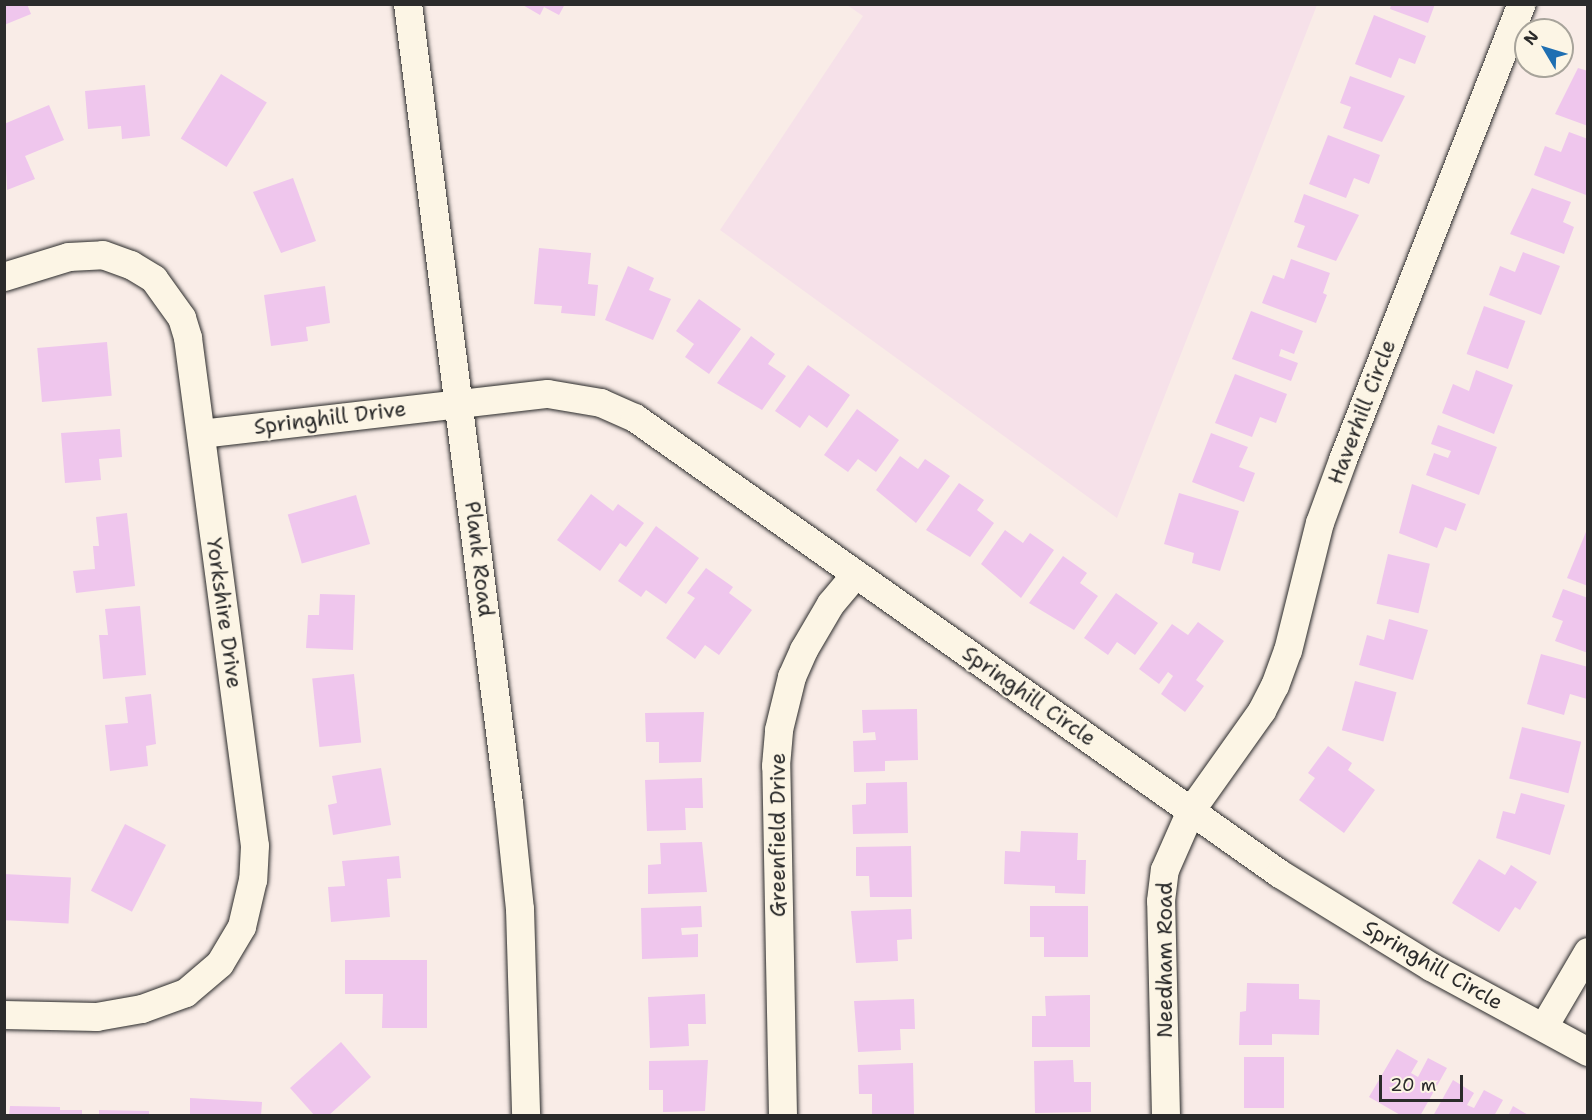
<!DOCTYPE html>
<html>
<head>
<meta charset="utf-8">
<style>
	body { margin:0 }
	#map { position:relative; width:1592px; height:1120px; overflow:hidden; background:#f9ece7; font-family:"Shantell Sans",sans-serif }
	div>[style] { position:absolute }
	.built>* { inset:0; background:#f6e1e9 }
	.building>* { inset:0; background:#efc6ed; transform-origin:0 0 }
	.roads { filter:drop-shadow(0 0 2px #2b2b2b) drop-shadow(0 0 2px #2b2b2b) }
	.minor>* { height:28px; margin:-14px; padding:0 14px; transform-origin:14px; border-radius:14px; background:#fcf5e5 }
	span { translate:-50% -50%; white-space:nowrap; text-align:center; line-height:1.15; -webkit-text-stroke:4.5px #fcf5e5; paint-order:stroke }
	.street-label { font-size:21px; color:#2b2b2b }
	.frame { position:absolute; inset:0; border:6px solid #2b2b2b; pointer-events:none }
	.north { position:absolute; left:1514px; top:18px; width:60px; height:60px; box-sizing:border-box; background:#fcf5e5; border:2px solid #a8a49b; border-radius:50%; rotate:308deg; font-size:16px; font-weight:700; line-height:24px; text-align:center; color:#2b2b2b }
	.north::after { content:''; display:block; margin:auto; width:21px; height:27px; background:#1f6fb2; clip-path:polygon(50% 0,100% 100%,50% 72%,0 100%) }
	.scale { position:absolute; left:1379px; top:1075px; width:84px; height:27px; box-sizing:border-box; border:3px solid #2b2b2b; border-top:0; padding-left:8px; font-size:18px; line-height:21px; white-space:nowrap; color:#2b2b2b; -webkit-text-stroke:4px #fcf5e5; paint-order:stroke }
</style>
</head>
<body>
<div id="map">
	<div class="built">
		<div style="clip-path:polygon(847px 5px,1317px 5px,1117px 518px,720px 230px,863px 16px)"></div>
	</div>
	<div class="building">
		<div style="clip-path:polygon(4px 4px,27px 4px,31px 14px,4px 25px)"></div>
		<div style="clip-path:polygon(521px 4px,565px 4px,559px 15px,544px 7px,540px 15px)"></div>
		<div style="clip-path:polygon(1391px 4px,1435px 4px,1428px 23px,1390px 9px)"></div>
		<div style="clip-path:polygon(1374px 15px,1426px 36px,1415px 64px,1399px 58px,1391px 78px,1355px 64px)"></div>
		<div style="clip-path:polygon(1578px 68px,1588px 71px,1588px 126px,1555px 114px)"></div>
		<div style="left:221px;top:74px;width:54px;height:76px;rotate:32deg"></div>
		<div style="clip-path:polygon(1350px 76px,1405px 96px,1382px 142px,1343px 128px,1351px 107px,1340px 103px)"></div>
		<div style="clip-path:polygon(145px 85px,150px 136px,122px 139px,121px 126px,88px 129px,85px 91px)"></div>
		<div style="clip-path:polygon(49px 105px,64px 140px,25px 156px,35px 179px,7px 190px,4px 124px)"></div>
		<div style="clip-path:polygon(1569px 132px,1588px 139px,1586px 195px,1534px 175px,1545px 146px,1561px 152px)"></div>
		<div style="clip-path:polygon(1328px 135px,1380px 155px,1369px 184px,1354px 178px,1346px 198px,1309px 184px)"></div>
		<div style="clip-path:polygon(293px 178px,316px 241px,281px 253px,253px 192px)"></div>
		<div style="clip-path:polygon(1532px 188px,1571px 202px,1563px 222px,1574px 227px,1564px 254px,1510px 234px)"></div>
		<div style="clip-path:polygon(1304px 194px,1359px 215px,1336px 261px,1297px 247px,1305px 226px,1294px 222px)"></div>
		<div style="clip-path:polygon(539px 248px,591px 253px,588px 284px,598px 285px,595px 316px,561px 313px,562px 306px,534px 304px)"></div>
		<div style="clip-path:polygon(1523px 252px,1560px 266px,1541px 315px,1489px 295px,1500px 266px,1515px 272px)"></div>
		<div style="clip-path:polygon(1291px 259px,1330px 273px,1323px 293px,1327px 295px,1316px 323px,1262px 303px,1273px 275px,1284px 279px)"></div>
		<div style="clip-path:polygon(628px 266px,654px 278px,649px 290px,671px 299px,653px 340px,605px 320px)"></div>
		<div style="clip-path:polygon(325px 286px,330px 323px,306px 327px,308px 341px,271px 346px,264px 295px)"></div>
		<div style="clip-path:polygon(699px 299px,741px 329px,709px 374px,685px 357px,694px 344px,676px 331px)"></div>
		<div style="left:1484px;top:306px;width:44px;height:51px;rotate:20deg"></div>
		<div style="clip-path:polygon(1251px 311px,1303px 331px,1294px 354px,1281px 349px,1279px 356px,1298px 363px,1291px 381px,1232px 359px)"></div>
		<div style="clip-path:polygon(751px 336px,775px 354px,768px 364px,786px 376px,762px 410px,717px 383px)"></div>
		<div style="left:107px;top:342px;width:54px;height:70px;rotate:85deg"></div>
		<div style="clip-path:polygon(808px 365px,850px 395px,827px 428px,809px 415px,800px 428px,775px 411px)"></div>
		<div style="clip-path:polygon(1476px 370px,1513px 385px,1494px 434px,1442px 413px,1453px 384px,1469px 391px)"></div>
		<div style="clip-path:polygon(1235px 374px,1287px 394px,1276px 423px,1260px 417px,1252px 437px,1215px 423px)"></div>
		<div style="clip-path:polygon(857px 409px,899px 440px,876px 472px,858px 459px,848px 472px,824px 455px)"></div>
		<div style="clip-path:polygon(1438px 425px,1497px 447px,1479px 495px,1426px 475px,1434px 453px,1448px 458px,1451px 451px,1431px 444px)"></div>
		<div style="clip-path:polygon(120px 429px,122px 457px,99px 459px,101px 480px,65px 483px,61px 433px)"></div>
		<div style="clip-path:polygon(1211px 433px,1248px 447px,1239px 467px,1255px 473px,1244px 502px,1192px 482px)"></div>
		<div style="clip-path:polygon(900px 456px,918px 469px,925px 459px,950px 476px,916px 523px,876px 490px)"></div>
		<div style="clip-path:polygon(959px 483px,984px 500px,977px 510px,994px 523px,970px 557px,926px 530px)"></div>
		<div style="clip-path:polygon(1412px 484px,1466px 504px,1456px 531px,1445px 527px,1437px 548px,1399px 533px)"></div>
		<div style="clip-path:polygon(1179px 493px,1239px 511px,1220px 571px,1192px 563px,1194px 553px,1164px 544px)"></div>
		<div style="clip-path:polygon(591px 494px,613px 511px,618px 504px,644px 523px,626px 547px,620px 543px,600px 571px,557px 540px)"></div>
		<div style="left:356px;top:495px;width:51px;height:71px;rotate:74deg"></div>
		<div style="clip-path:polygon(127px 513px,135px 586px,76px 593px,73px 571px,95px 569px,93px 546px,99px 546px,96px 517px)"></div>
		<div style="clip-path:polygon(656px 526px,699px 558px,666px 604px,646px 590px,641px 597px,618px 581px)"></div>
		<div style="clip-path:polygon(1588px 527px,1588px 586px,1567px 578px)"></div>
		<div style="clip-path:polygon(1005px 530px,1023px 543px,1030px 533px,1054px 550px,1021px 598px,981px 564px)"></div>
		<div style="left:1388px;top:554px;width:43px;height:51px;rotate:13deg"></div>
		<div style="clip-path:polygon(1063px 556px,1087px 573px,1080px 583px,1098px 596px,1074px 630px,1029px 603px)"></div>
		<div style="clip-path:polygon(706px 568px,733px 587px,729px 593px,752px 610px,719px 655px,705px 645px,695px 659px,666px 638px,695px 598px,687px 593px)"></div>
		<div style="clip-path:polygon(1563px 589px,1588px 598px,1588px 653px,1555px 641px,1563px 621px,1552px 617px)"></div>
		<div style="clip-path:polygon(1116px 593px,1158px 623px,1135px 655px,1117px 642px,1108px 655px,1084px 638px)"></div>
		<div style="clip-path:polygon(320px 594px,355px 595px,353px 650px,306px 648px,308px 615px,319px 615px)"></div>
		<div style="clip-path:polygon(140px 606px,146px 675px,103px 679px,99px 635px,108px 635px,105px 609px)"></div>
		<div style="clip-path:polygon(1389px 619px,1428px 630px,1413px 680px,1359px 665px,1367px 635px,1384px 640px)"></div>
		<div style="clip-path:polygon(1198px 622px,1224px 641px,1196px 680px,1204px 686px,1185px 712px,1161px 694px,1173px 676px,1168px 672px,1159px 684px,1139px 669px,1172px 624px,1188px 635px)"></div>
		<div style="clip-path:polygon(1541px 654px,1588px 667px,1587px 699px,1570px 694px,1564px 715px,1527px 704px)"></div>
		<div style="left:354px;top:674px;width:69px;height:42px;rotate:84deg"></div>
		<div style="left:1355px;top:681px;width:43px;height:51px;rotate:15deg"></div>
		<div style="clip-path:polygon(151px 694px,156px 744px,146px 746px,148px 766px,110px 771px,105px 725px,128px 723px,125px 697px)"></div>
		<div style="clip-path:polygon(917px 709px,918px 760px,885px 761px,885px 771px,854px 772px,853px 741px,876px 740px,875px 732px,863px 733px,862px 710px)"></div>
		<div style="clip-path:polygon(704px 712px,701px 762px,659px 763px,659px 742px,646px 742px,645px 713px)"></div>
		<div style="left:1522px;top:727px;width:61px;height:53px;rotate:14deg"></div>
		<div style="clip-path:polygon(1328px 746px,1352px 763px,1348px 770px,1375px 790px,1344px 833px,1299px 800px,1315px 778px,1308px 773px)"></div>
		<div style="clip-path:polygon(381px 768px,391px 825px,333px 835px,328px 805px,337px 803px,332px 776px)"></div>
		<div style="clip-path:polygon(702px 778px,703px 808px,685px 808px,686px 830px,647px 831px,645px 780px)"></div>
		<div style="clip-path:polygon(907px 782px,908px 833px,853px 834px,852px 805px,866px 804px,866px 783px)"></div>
		<div style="clip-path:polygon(1521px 793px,1565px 805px,1550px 855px,1496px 838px,1503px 811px,1515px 814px)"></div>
		<div style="left:125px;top:824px;width:46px;height:75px;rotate:27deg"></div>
		<div style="clip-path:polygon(1021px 831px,1078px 833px,1077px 860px,1086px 860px,1085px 894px,1055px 893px,1055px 886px,1004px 884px,1005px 851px,1020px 852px)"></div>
		<div style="clip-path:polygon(702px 842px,707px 892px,648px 894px,648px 865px,661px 864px,660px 843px)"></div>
		<div style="clip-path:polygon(911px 846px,912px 897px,870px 897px,869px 876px,856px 876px,856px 847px)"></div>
		<div style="clip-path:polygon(399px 856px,401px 878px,387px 879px,390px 917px,331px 922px,328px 887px,345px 886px,342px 861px)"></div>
		<div style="clip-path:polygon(1479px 859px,1505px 875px,1511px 865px,1537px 882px,1520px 910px,1515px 907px,1499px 932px,1452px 903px)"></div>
		<div style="left:4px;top:874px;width:67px;height:46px;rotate:3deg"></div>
		<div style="clip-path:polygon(701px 906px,702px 927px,681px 928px,682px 935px,698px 934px,698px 957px,642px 959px,641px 908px)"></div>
		<div style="clip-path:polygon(1030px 906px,1088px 906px,1088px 957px,1044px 957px,1044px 937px,1030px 937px)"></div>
		<div style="clip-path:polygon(911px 909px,912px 939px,897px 940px,898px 961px,856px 963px,851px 911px)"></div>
		<div style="clip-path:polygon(345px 960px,427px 960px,427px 1028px,382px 1028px,383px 994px,345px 994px)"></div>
		<div style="clip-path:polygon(1247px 983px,1299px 984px,1299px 999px,1320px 1000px,1319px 1035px,1272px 1034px,1272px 1045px,1239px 1045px,1240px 1012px,1246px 1011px)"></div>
		<div style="clip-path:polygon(705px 994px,706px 1024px,688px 1024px,689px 1046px,650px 1048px,648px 997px)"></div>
		<div style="clip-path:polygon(1090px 995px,1090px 1047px,1032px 1047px,1032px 1016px,1046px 1016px,1045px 996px)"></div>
		<div style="clip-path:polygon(914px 999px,915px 1029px,900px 1029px,901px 1050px,858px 1052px,854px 1001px)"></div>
		<div style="clip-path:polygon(341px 1042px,371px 1077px,328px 1116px,315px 1116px,290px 1088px)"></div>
		<div style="clip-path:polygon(1397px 1049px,1418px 1061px,1411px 1073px,1418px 1077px,1428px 1058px,1447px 1068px,1420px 1116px,1402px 1116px,1369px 1097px)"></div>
		<div style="left:1244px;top:1057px;width:40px;height:51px"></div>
		<div style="clip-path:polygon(708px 1060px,705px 1111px,663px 1112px,663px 1090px,649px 1090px,649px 1061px)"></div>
		<div style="clip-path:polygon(1073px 1060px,1074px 1082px,1091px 1082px,1091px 1112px,1035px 1113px,1034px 1061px)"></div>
		<div style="clip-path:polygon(913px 1063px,914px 1114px,872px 1115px,872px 1094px,859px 1094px,858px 1065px)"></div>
		<div style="clip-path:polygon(1453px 1080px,1474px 1093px,1467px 1105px,1474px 1108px,1484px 1090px,1503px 1100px,1494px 1116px,1433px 1116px)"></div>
		<div style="clip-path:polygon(190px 1098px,262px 1102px,261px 1116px,190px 1116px)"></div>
		<div style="clip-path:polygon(10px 1106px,60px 1107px,60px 1110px,82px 1110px,82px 1116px,9px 1116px)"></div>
		<div style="clip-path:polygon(1513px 1106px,1530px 1116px,1508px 1116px)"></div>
		<div style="clip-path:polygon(99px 1110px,149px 1111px,149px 1116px,99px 1116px)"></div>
	</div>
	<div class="roads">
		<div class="minor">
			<div style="left:408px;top:4px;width:805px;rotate:82.8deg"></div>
			<div style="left:509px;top:803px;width:107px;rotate:84.1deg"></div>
			<div style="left:520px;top:909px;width:207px;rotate:88.3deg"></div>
			<div style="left:4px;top:277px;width:68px;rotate:-17.1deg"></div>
			<div style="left:69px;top:257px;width:34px;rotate:-3deg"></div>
			<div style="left:103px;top:255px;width:30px;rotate:20deg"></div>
			<div style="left:131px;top:265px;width:27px;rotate:31deg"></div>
			<div style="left:154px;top:279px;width:48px;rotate:54.3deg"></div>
			<div style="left:182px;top:318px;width:21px;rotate:73deg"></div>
			<div style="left:188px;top:338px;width:512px;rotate:82.49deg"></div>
			<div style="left:255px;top:846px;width:34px;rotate:93deg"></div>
			<div style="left:253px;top:880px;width:48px;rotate:103.2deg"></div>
			<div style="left:242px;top:927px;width:43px;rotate:120.7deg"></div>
			<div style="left:220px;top:964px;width:45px;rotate:139.5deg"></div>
			<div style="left:186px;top:993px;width:47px;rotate:160deg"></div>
			<div style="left:142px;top:1009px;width:46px;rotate:169.9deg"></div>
			<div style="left:97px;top:1017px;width:93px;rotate:-178.8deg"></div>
			<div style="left:201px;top:434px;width:349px;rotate:-6.6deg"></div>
			<div style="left:548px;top:394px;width:54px;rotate:9.6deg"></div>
			<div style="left:601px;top:403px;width:37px;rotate:24deg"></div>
			<div style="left:635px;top:418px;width:790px;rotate:35.26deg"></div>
			<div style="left:1280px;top:874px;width:177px;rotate:31.6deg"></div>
			<div style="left:1431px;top:967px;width:179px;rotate:28.4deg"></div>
			<div style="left:1544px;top:1027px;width:87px;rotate:-59.6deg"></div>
			<div style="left:783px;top:1116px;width:350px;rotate:-91.1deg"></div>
			<div style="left:776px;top:766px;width:36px;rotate:-85deg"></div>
			<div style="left:779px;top:730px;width:55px;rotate:-76.2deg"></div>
			<div style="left:792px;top:677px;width:30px;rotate:-66deg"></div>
			<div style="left:804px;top:650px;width:53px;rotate:-59.6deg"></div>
			<div style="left:831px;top:604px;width:38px;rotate:-50deg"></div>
			<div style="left:1166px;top:1116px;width:215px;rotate:-91.3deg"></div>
			<div style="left:1161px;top:901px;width:31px;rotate:-83deg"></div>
			<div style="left:1165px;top:870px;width:64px;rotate:-66.2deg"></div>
			<div style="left:1191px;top:811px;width:123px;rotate:-54.6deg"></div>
			<div style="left:1262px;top:711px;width:28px;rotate:-63deg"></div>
			<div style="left:1275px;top:686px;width:37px;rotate:-70deg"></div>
			<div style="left:1288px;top:651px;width:132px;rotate:-76deg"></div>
			<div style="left:1320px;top:523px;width:67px;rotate:-69.9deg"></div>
			<div style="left:1343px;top:460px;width:490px;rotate:-68.6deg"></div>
		</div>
	</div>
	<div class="street-label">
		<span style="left:1362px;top:412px;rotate:-69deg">Haverhill Circle</span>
		<span style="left:330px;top:418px;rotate:-7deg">Springhill Drive</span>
		<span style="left:479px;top:559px;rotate:83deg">Plank Road</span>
		<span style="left:224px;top:613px;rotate:82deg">Yorkshire Drive</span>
		<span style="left:1029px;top:696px;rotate:35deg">Springhill Circle</span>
		<span style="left:778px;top:835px;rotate:-90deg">Greenfield Drive</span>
		<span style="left:1165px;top:960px;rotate:-90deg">Needham Road</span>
		<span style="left:1433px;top:965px;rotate:30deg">Springhill Circle</span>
	</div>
	<div class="frame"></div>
	<div class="north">N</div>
	<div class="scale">20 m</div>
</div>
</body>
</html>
